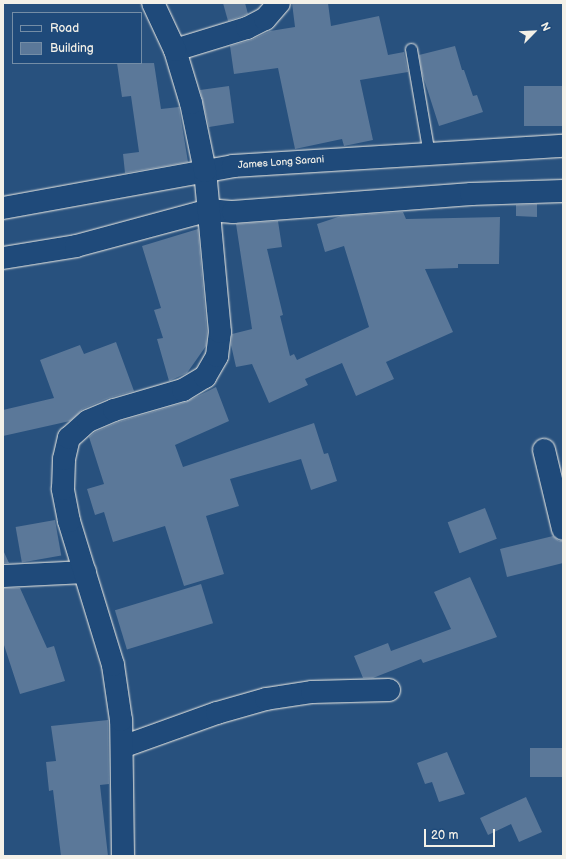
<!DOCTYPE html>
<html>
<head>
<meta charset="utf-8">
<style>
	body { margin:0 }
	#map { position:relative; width:566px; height:859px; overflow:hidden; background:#28517e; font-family:"Balsamiq Sans",sans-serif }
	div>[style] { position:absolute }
	.building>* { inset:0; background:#5b7899; transform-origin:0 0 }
	.roads { filter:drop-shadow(0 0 1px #f4f1e8) drop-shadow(0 0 1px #f4f1e8) }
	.lane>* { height:11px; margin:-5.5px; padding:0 5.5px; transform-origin:5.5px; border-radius:5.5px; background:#1f4a7a }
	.street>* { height:22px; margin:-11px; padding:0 11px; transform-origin:11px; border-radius:11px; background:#1f4a7a }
	.secondary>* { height:22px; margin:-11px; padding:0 11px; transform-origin:11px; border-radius:11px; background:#1f4a7a }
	span { translate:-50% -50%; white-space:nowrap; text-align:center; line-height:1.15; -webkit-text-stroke:3.5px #1f4a7a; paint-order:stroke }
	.street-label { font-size:10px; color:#f4f1e8 }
	.frame { position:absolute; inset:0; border:4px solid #f4f1e8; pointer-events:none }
	.legend { position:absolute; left:12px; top:12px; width:130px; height:52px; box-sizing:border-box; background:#1f4a7a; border:1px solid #748da6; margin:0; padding:5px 7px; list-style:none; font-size:12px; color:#f4f1e8 }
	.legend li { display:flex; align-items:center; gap:8px; height:20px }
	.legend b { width:20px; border:1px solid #748da6 }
	.north { position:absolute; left:514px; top:12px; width:40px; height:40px; -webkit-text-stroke:3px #1f4a7a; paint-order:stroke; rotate:66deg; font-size:11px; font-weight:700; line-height:16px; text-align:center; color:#f4f1e8 }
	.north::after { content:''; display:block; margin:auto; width:14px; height:18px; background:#f4f1e8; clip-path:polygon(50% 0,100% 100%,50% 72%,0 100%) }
	.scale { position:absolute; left:424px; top:829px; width:71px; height:18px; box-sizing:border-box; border:2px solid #f4f1e8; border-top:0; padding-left:5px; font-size:12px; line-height:14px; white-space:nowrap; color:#f4f1e8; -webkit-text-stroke:3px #1f4a7a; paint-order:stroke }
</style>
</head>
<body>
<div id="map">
	<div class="building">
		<div style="clip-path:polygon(223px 3px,245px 3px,248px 14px,228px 21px)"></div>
		<div style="clip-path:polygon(292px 3px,328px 3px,331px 26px,379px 16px,388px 55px,404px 52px,408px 72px,360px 80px,373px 140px,344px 146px,342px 139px,295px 149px,278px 68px,234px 74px,230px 46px,251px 40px,270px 31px,295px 27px)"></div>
		<div style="clip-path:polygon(455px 46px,462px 70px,464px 70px,473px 96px,477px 95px,483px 112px,439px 126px,422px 73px,419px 55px)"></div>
		<div style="clip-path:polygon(117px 63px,154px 63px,161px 109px,179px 107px,188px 162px,125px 173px,123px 154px,139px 152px,131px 96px,122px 97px)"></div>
		<div style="clip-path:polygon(229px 86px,234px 123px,209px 127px,200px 90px)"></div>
		<div style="left:563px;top:86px;width:40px;height:39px;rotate:90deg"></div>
		<div style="clip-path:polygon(537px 204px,537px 217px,516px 216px,516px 205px)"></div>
		<div style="clip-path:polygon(403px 212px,406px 219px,500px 217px,499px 264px,458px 264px,458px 268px,425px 269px,453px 332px,386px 362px,394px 379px,356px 396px,342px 363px,305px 379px,308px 385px,269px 403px,252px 364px,236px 367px,231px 345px,232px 334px,252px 329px,236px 224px,278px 221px,282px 247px,267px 249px,283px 315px,280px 316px,290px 356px,294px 354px,297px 360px,369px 327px,344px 246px,325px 252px,317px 224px,341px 216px)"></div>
		<div style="clip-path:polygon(198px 229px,207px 332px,206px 346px,187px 373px,169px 381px,157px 339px,163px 338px,154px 310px,161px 308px,142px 246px)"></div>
		<div style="clip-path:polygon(116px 342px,134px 391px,109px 398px,83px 409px,70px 421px,3px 436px,3px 410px,54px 398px,40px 360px,80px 345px,84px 354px)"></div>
		<div style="clip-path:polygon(216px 387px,229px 421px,175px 445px,183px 467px,314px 423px,324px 454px,328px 453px,337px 481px,311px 490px,301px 459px,230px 479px,239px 506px,206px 516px,224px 574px,184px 586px,165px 526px,113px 542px,104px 512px,95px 515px,87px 489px,104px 484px,89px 437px,95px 432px,118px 422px,186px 402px)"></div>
		<div style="left:485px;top:508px;width:33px;height:40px;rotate:69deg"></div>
		<div style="left:55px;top:520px;width:36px;height:40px;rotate:80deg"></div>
		<div style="clip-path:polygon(553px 536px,559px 541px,563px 541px,563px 563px,507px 577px,500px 549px)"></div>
		<div style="clip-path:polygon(3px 550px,9px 563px,3px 563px)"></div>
		<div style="clip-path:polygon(470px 577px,497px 637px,423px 663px,421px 659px,373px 678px,363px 678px,354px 656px,388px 643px,391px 651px,451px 629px,434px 592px)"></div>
		<div style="left:201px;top:584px;width:41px;height:90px;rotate:73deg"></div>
		<div style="clip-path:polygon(3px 588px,20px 588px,47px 648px,54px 646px,65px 681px,20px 694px,3px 642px)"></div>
		<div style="clip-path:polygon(108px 720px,109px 784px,100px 785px,108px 856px,61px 856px,53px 790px,49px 791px,46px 762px,56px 761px,51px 726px)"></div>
		<div style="left:563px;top:748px;width:29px;height:33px;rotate:90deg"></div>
		<div style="clip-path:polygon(447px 752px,465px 794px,439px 802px,432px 782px,425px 784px,417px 763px)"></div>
		<div style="clip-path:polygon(526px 797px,542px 832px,519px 842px,511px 824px,488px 835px,480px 818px)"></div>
	</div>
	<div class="roads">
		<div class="lane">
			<div style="left:411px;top:49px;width:107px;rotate:80.3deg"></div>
		</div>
		<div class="street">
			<div style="left:175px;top:50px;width:75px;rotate:-17deg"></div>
			<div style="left:247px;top:28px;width:20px;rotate:-27deg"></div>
			<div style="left:265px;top:19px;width:21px;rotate:-49deg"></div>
			<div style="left:544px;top:450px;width:81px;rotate:76.5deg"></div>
			<div style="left:3px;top:576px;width:82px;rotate:-2.8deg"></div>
			<div style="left:122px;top:747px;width:101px;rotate:-19.7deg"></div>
			<div style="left:217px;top:713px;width:51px;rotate:-15.9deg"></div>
			<div style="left:266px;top:699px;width:47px;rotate:-8.7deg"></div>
			<div style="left:312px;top:692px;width:77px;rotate:-1.5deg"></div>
		</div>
		<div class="secondary">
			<div style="left:3px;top:208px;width:234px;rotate:-10.3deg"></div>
			<div style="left:233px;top:166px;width:331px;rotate:-3.5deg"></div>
			<div style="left:3px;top:258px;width:74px;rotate:-9.3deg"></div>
			<div style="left:76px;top:246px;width:138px;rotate:-15.1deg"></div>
			<div style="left:209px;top:210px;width:24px;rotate:5deg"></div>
			<div style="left:233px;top:212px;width:239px;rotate:-4.3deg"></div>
			<div style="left:471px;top:194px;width:92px;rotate:-1.9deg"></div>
			<div style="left:123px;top:856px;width:136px;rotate:-90.8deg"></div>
			<div style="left:121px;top:720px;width:56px;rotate:-98.3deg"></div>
			<div style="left:113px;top:665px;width:151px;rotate:-107deg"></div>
			<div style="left:69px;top:521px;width:33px;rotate:-101deg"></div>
			<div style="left:63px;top:489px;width:30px;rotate:-88deg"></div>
			<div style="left:64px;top:459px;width:22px;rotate:-77deg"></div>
			<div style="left:69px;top:438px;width:25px;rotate:-42deg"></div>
			<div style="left:88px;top:421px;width:28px;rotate:-23deg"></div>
			<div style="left:114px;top:410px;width:72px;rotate:-16.2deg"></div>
			<div style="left:183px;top:390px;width:26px;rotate:-31deg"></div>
			<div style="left:205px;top:377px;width:24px;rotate:-60deg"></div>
			<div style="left:217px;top:356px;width:24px;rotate:-83deg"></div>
			<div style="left:220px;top:332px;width:162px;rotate:-95.3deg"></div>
			<div style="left:205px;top:171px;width:69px;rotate:-101.6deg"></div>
			<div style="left:191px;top:103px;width:55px;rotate:-106.8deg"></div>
			<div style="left:175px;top:50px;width:52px;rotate:-115.1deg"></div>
		</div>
	</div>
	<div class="street-label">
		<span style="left:281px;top:163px;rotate:-4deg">James Long Sarani</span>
	</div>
	<div class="frame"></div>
	<ul class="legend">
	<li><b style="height:5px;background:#1f4a7a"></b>Road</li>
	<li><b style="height:11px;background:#5b7899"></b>Building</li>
	</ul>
	<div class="north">N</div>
	<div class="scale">20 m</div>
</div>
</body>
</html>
